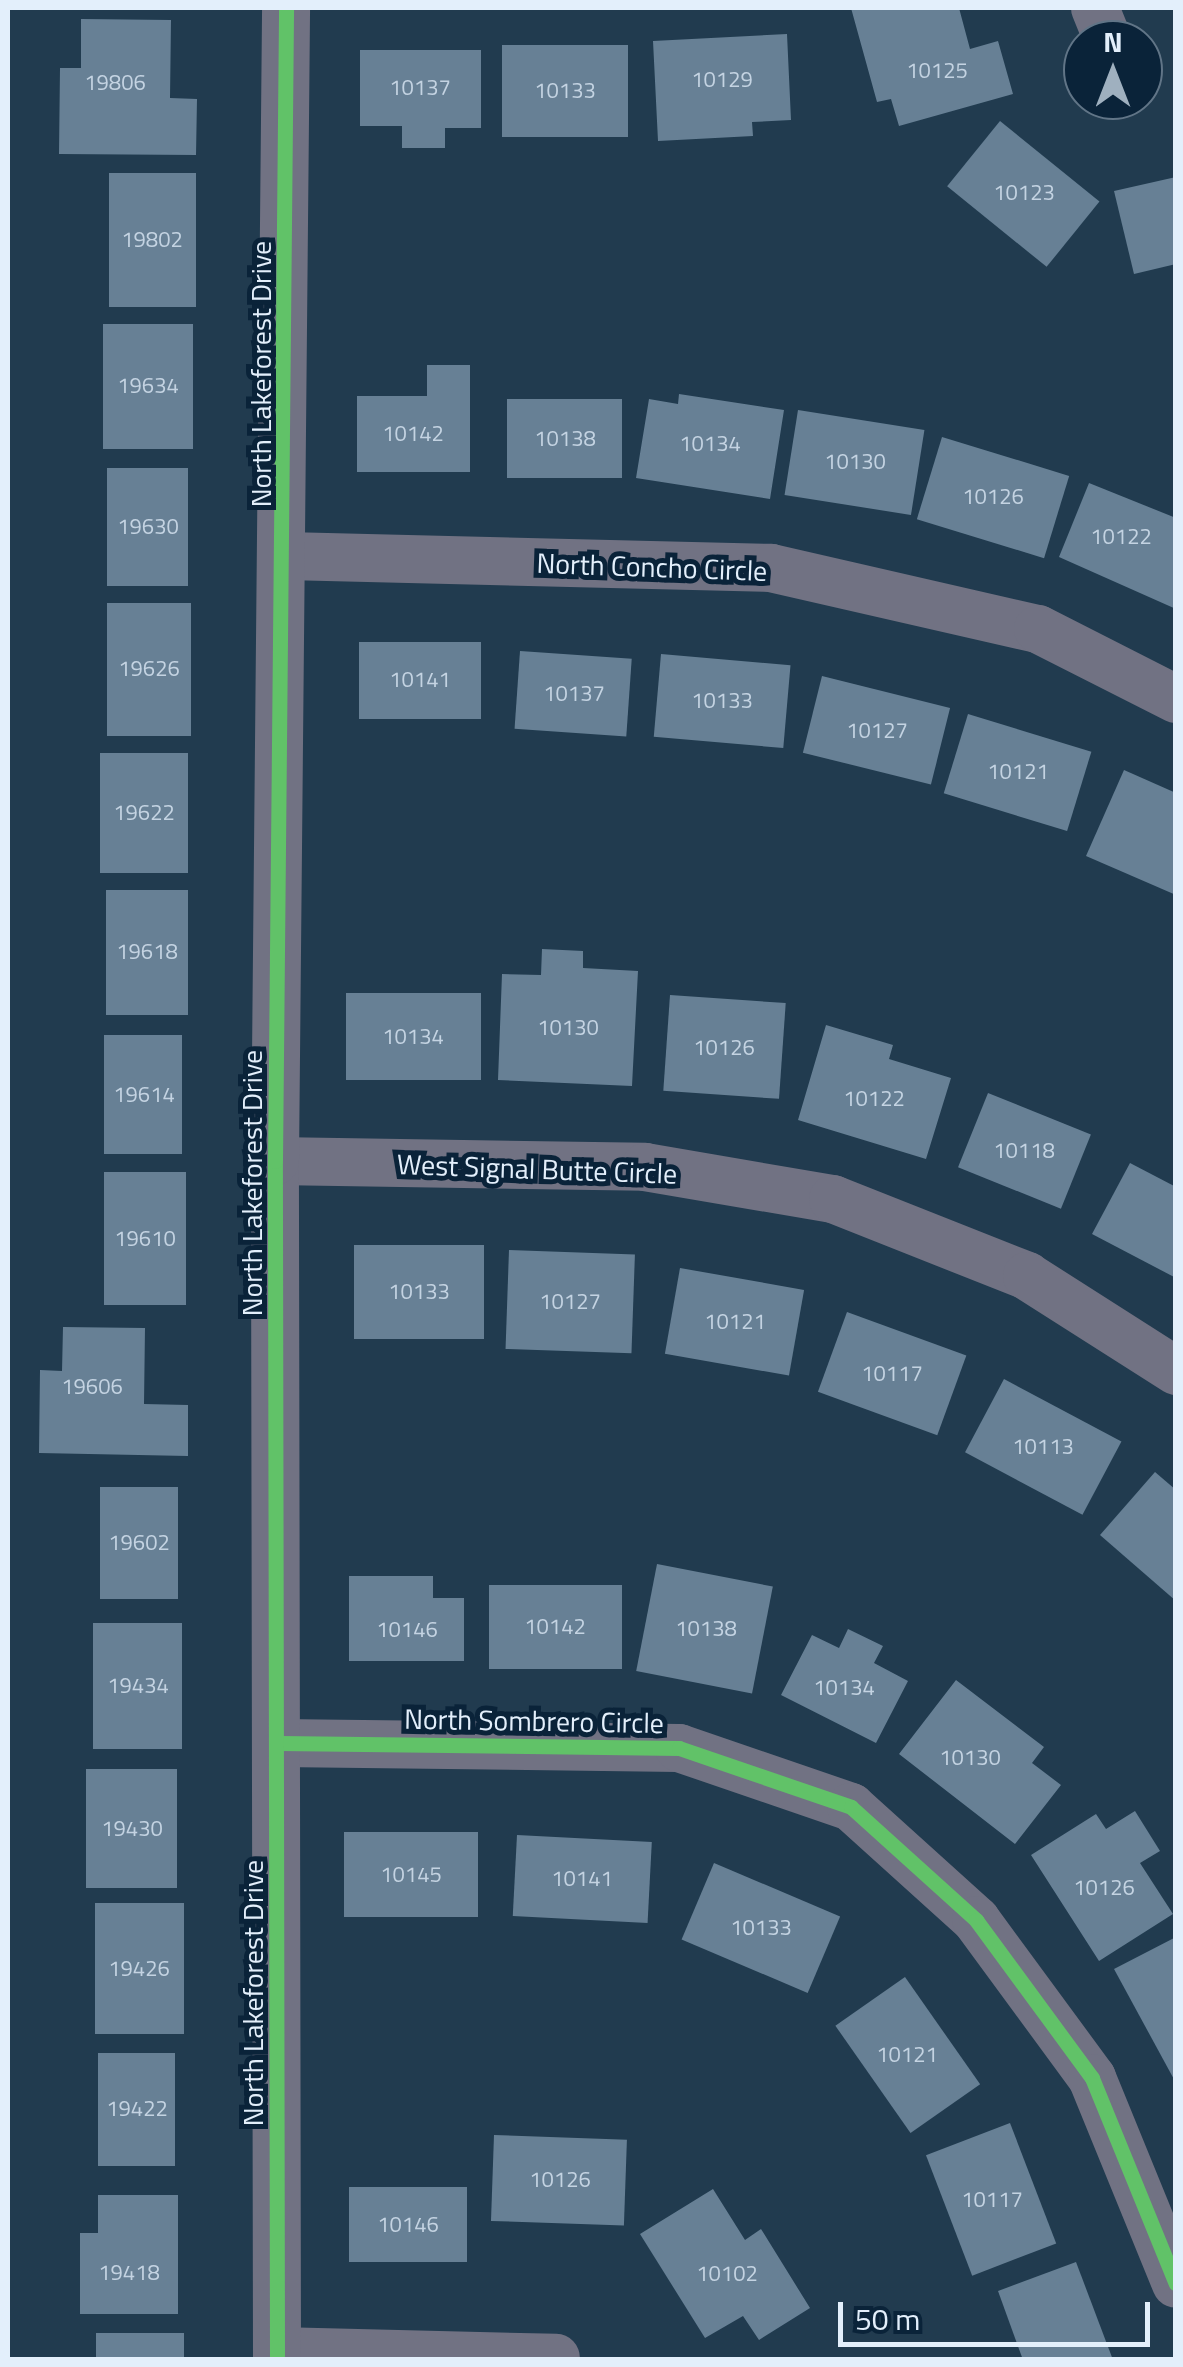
<!DOCTYPE html>
<html>
<head>
<meta charset="utf-8">
<style>
	body { margin:0 }
	#map { position:relative; width:1183px; height:2367px; overflow:hidden; background:#213b4f; font-family:"Titillium Web",sans-serif }
	div>[style] { position:absolute }
	.building>* { inset:0; background:#678095; transform-origin:0 0 }
	.minor>* { height:48px; margin:-24px; padding:0 24px; transform-origin:24px; border-radius:24px; background:#717283 }
	.cycleway>* { height:15px; margin:-7.5px; padding:0 7.5px; transform-origin:7.5px; border-radius:7.5px; background:#61c268 }
	span { translate:-50% -50%; white-space:nowrap; text-align:center; line-height:1.15; -webkit-text-stroke:10px #0a2339; paint-order:stroke }
	.number-label { font-size:22px; color:#c4d3e2 }
	.number-label span { -webkit-text-stroke-width:0 }
	.street-label { font-size:28px; color:#e3effb }
	.frame { position:absolute; inset:0; border:10px solid #e3effb; pointer-events:none }
	.north { position:absolute; left:1063px; top:20px; width:100px; height:100px; box-sizing:border-box; background:#0a2339; border:2px solid #617587; border-radius:50%; rotate:0deg; font-size:28px; font-weight:700; line-height:40px; text-align:center; color:#e3effb }
	.north::after { content:''; display:block; margin:auto; width:35px; height:45px; background:#9fb0bf; clip-path:polygon(50% 0,100% 100%,50% 72%,0 100%) }
	.scale { position:absolute; left:838px; top:2302px; width:312px; height:45px; box-sizing:border-box; border:5px solid #e3effb; border-top:0; padding-left:12px; font-size:30px; line-height:35px; white-space:nowrap; color:#e3effb; -webkit-text-stroke:8px #0a2339; paint-order:stroke }
</style>
</head>
<body>
<div id="map">
	<div class="building">
		<div style="clip-path:polygon(851px 8px,959px 8px,970px 49px,998px 41px,1013px 94px,899px 126px,891px 99px,877px 102px)"></div>
		<div style="clip-path:polygon(81px 19px,171px 20px,170px 98px,197px 99px,196px 155px,59px 154px,60px 68px,81px 68px)"></div>
		<div style="clip-path:polygon(787px 34px,791px 120px,752px 122px,753px 136px,658px 141px,653px 41px)"></div>
		<div style="left:502px;top:45px;width:126px;height:92px"></div>
		<div style="clip-path:polygon(360px 50px,481px 50px,481px 128px,445px 128px,445px 148px,402px 148px,402px 126px,360px 126px)"></div>
		<div style="left:1000px;top:121px;width:128px;height:84px;rotate:39deg"></div>
		<div style="left:109px;top:173px;width:87px;height:134px"></div>
		<div style="clip-path:polygon(1176px 177px,1176px 264px,1134px 274px,1114px 191px)"></div>
		<div style="left:103px;top:324px;width:90px;height:125px"></div>
		<div style="clip-path:polygon(427px 365px,470px 365px,470px 472px,357px 472px,357px 396px,427px 396px)"></div>
		<div style="clip-path:polygon(679px 394px,784px 410px,770px 499px,636px 478px,649px 399px,678px 404px)"></div>
		<div style="left:507px;top:399px;width:115px;height:79px"></div>
		<div style="left:798px;top:410px;width:128px;height:86px;rotate:9deg"></div>
		<div style="left:942px;top:437px;width:133px;height:86px;rotate:17deg"></div>
		<div style="left:107px;top:468px;width:81px;height:118px"></div>
		<div style="clip-path:polygon(1089px 483px,1176px 518px,1176px 609px,1059px 557px)"></div>
		<div style="left:107px;top:603px;width:84px;height:133px"></div>
		<div style="left:359px;top:642px;width:122px;height:77px"></div>
		<div style="left:520px;top:651px;width:112px;height:78px;rotate:4deg"></div>
		<div style="left:661px;top:654px;width:130px;height:83px;rotate:5deg"></div>
		<div style="left:822px;top:676px;width:132px;height:79px;rotate:14deg"></div>
		<div style="left:968px;top:714px;width:129px;height:83px;rotate:17deg"></div>
		<div style="left:100px;top:753px;width:88px;height:120px"></div>
		<div style="clip-path:polygon(1124px 770px,1176px 793px,1176px 895px,1086px 856px)"></div>
		<div style="left:106px;top:890px;width:82px;height:125px"></div>
		<div style="clip-path:polygon(542px 949px,583px 951px,583px 968px,638px 971px,632px 1086px,498px 1080px,502px 974px,541px 975px)"></div>
		<div style="left:346px;top:993px;width:135px;height:87px"></div>
		<div style="left:670px;top:995px;width:116px;height:96px;rotate:4deg"></div>
		<div style="clip-path:polygon(826px 1025px,893px 1045px,889px 1059px,951px 1078px,926px 1159px,798px 1120px)"></div>
		<div style="left:104px;top:1035px;width:78px;height:119px"></div>
		<div style="left:988px;top:1093px;width:111px;height:80px;rotate:22deg"></div>
		<div style="clip-path:polygon(1130px 1163px,1176px 1187px,1176px 1278px,1092px 1234px)"></div>
		<div style="left:104px;top:1172px;width:82px;height:133px"></div>
		<div style="left:354px;top:1245px;width:130px;height:94px"></div>
		<div style="left:509px;top:1250px;width:126px;height:99px;rotate:2deg"></div>
		<div style="left:680px;top:1268px;width:126px;height:87px;rotate:10deg"></div>
		<div style="left:847px;top:1312px;width:127px;height:85px;rotate:20deg"></div>
		<div style="clip-path:polygon(63px 1327px,145px 1328px,144px 1404px,188px 1405px,188px 1456px,39px 1453px,40px 1370px,62px 1371px)"></div>
		<div style="left:1004px;top:1379px;width:133px;height:83px;rotate:28deg"></div>
		<div style="clip-path:polygon(1155px 1472px,1176px 1490px,1176px 1601px,1100px 1535px)"></div>
		<div style="left:100px;top:1487px;width:78px;height:112px"></div>
		<div style="left:657px;top:1564px;width:118px;height:109px;rotate:11deg"></div>
		<div style="clip-path:polygon(349px 1576px,433px 1576px,433px 1598px,464px 1598px,464px 1661px,349px 1661px)"></div>
		<div style="left:489px;top:1585px;width:133px;height:84px"></div>
		<div style="left:93px;top:1623px;width:89px;height:126px"></div>
		<div style="clip-path:polygon(848px 1629px,883px 1646px,874px 1663px,908px 1681px,876px 1743px,781px 1695px,812px 1635px,839px 1648px)"></div>
		<div style="clip-path:polygon(956px 1680px,1044px 1747px,1032px 1763px,1061px 1785px,1015px 1844px,899px 1754px)"></div>
		<div style="left:86px;top:1769px;width:91px;height:119px"></div>
		<div style="clip-path:polygon(1135px 1811px,1160px 1851px,1140px 1863px,1173px 1914px,1099px 1961px,1031px 1855px,1096px 1814px,1106px 1829px)"></div>
		<div style="left:344px;top:1832px;width:134px;height:85px"></div>
		<div style="left:517px;top:1835px;width:135px;height:81px;rotate:3deg"></div>
		<div style="left:714px;top:1863px;width:137px;height:83px;rotate:23deg"></div>
		<div style="left:95px;top:1903px;width:89px;height:131px"></div>
		<div style="clip-path:polygon(1176px 1937px,1176px 2083px,1114px 1969px)"></div>
		<div style="left:905px;top:1977px;width:131px;height:85px;rotate:55deg"></div>
		<div style="left:98px;top:2053px;width:77px;height:113px"></div>
		<div style="left:1010px;top:2123px;width:129px;height:90px;rotate:69deg"></div>
		<div style="left:494px;top:2135px;width:133px;height:86px;rotate:2deg"></div>
		<div style="left:349px;top:2187px;width:118px;height:75px"></div>
		<div style="clip-path:polygon(713px 2189px,745px 2240px,761px 2229px,810px 2308px,759px 2340px,743px 2316px,705px 2338px,640px 2234px)"></div>
		<div style="clip-path:polygon(98px 2195px,178px 2195px,178px 2314px,80px 2314px,80px 2233px,98px 2233px)"></div>
		<div style="clip-path:polygon(1076px 2262px,1113px 2360px,1023px 2360px,998px 2291px)"></div>
		<div style="left:184px;top:2333px;width:27px;height:88px;rotate:90deg"></div>
	</div>
	<div class="minor">
		<div style="left:1095px;top:8px;width:35px;rotate:68deg"></div>
		<div style="left:286px;top:556px;width:485px;rotate:1.4deg"></div>
		<div style="left:771px;top:568px;width:274px;rotate:12.9deg"></div>
		<div style="left:1038px;top:629px;width:155px;rotate:26.9deg"></div>
		<div style="left:275px;top:1161px;width:370px;rotate:0.9deg"></div>
		<div style="left:645px;top:1167px;width:191px;rotate:9.7deg"></div>
		<div style="left:833px;top:1199px;width:209px;rotate:21.6deg"></div>
		<div style="left:1027px;top:1276px;width:177px;rotate:32.5deg"></div>
		<div style="left:279px;top:1743px;width:400px;rotate:0.7deg"></div>
		<div style="left:679px;top:1748px;width:182px;rotate:18.9deg"></div>
		<div style="left:851px;top:1807px;width:169px;rotate:42.1deg"></div>
		<div style="left:976px;top:1920px;width:196px;rotate:53.7deg"></div>
		<div style="left:1092px;top:2078px;width:222px;rotate:67.8deg"></div>
		<div style="left:277px;top:2351px;width:279px;rotate:1.4deg"></div>
		<div style="left:277px;top:2360px;width:1199px;rotate:-90.1deg"></div>
		<div style="left:275px;top:1161px;width:1153px;rotate:-89.45deg"></div>
	</div>
	<div class="cycleway">
		<div style="left:279px;top:1743px;width:400px;rotate:0.7deg"></div>
		<div style="left:679px;top:1748px;width:182px;rotate:18.9deg"></div>
		<div style="left:851px;top:1807px;width:169px;rotate:42.1deg"></div>
		<div style="left:976px;top:1920px;width:196px;rotate:53.7deg"></div>
		<div style="left:1092px;top:2078px;width:222px;rotate:67.8deg"></div>
		<div style="left:277px;top:2360px;width:1199px;rotate:-90.1deg"></div>
		<div style="left:275px;top:1161px;width:1153px;rotate:-89.45deg"></div>
	</div>
	<div class="number-label">
		<span style="left:937px;top:71px">10125</span>
		<span style="left:722px;top:80px">10129</span>
		<span style="left:115px;top:83px">19806</span>
		<span style="left:420px;top:88px">10137</span>
		<span style="left:565px;top:91px">10133</span>
		<span style="left:1024px;top:193px">10123</span>
		<span style="left:152px;top:240px">19802</span>
		<span style="left:148px;top:386px">19634</span>
		<span style="left:413px;top:434px">10142</span>
		<span style="left:565px;top:439px">10138</span>
		<span style="left:710px;top:444px">10134</span>
		<span style="left:855px;top:462px">10130</span>
		<span style="left:993px;top:497px">10126</span>
		<span style="left:148px;top:527px">19630</span>
		<span style="left:1121px;top:537px">10122</span>
		<span style="left:149px;top:669px">19626</span>
		<span style="left:420px;top:680px">10141</span>
		<span style="left:574px;top:694px">10137</span>
		<span style="left:722px;top:701px">10133</span>
		<span style="left:877px;top:731px">10127</span>
		<span style="left:1018px;top:772px">10121</span>
		<span style="left:144px;top:813px">19622</span>
		<span style="left:147px;top:952px">19618</span>
		<span style="left:568px;top:1028px">10130</span>
		<span style="left:413px;top:1037px">10134</span>
		<span style="left:724px;top:1048px">10126</span>
		<span style="left:144px;top:1095px">19614</span>
		<span style="left:874px;top:1099px">10122</span>
		<span style="left:1024px;top:1151px">10118</span>
		<span style="left:145px;top:1239px">19610</span>
		<span style="left:419px;top:1292px">10133</span>
		<span style="left:570px;top:1302px">10127</span>
		<span style="left:735px;top:1322px">10121</span>
		<span style="left:892px;top:1374px">10117</span>
		<span style="left:92px;top:1387px">19606</span>
		<span style="left:1043px;top:1447px">10113</span>
		<span style="left:139px;top:1543px">19602</span>
		<span style="left:555px;top:1627px">10142</span>
		<span style="left:706px;top:1629px">10138</span>
		<span style="left:407px;top:1630px">10146</span>
		<span style="left:138px;top:1686px">19434</span>
		<span style="left:844px;top:1688px">10134</span>
		<span style="left:970px;top:1758px">10130</span>
		<span style="left:132px;top:1829px">19430</span>
		<span style="left:411px;top:1875px">10145</span>
		<span style="left:582px;top:1879px">10141</span>
		<span style="left:1104px;top:1888px">10126</span>
		<span style="left:761px;top:1928px">10133</span>
		<span style="left:139px;top:1969px">19426</span>
		<span style="left:907px;top:2055px">10121</span>
		<span style="left:137px;top:2109px">19422</span>
		<span style="left:560px;top:2180px">10126</span>
		<span style="left:992px;top:2200px">10117</span>
		<span style="left:408px;top:2225px">10146</span>
		<span style="left:129px;top:2273px">19418</span>
		<span style="left:727px;top:2274px">10102</span>
	</div>
	<div class="street-label">
		<span style="left:261px;top:374px;rotate:-90deg">North Lakeforest Drive</span>
		<span style="left:652px;top:567px;rotate:2deg">North Concho Circle</span>
		<span style="left:537px;top:1169px;rotate:2deg">West Signal Butte Circle</span>
		<span style="left:252px;top:1183px;rotate:-90deg">North Lakeforest Drive</span>
		<span style="left:534px;top:1721px;rotate:1deg">North Sombrero Circle</span>
		<span style="left:253px;top:1993px;rotate:-90deg">North Lakeforest Drive</span>
	</div>
	<div class="frame"></div>
	<div class="north">N</div>
	<div class="scale">50 m</div>
</div>
</body>
</html>
